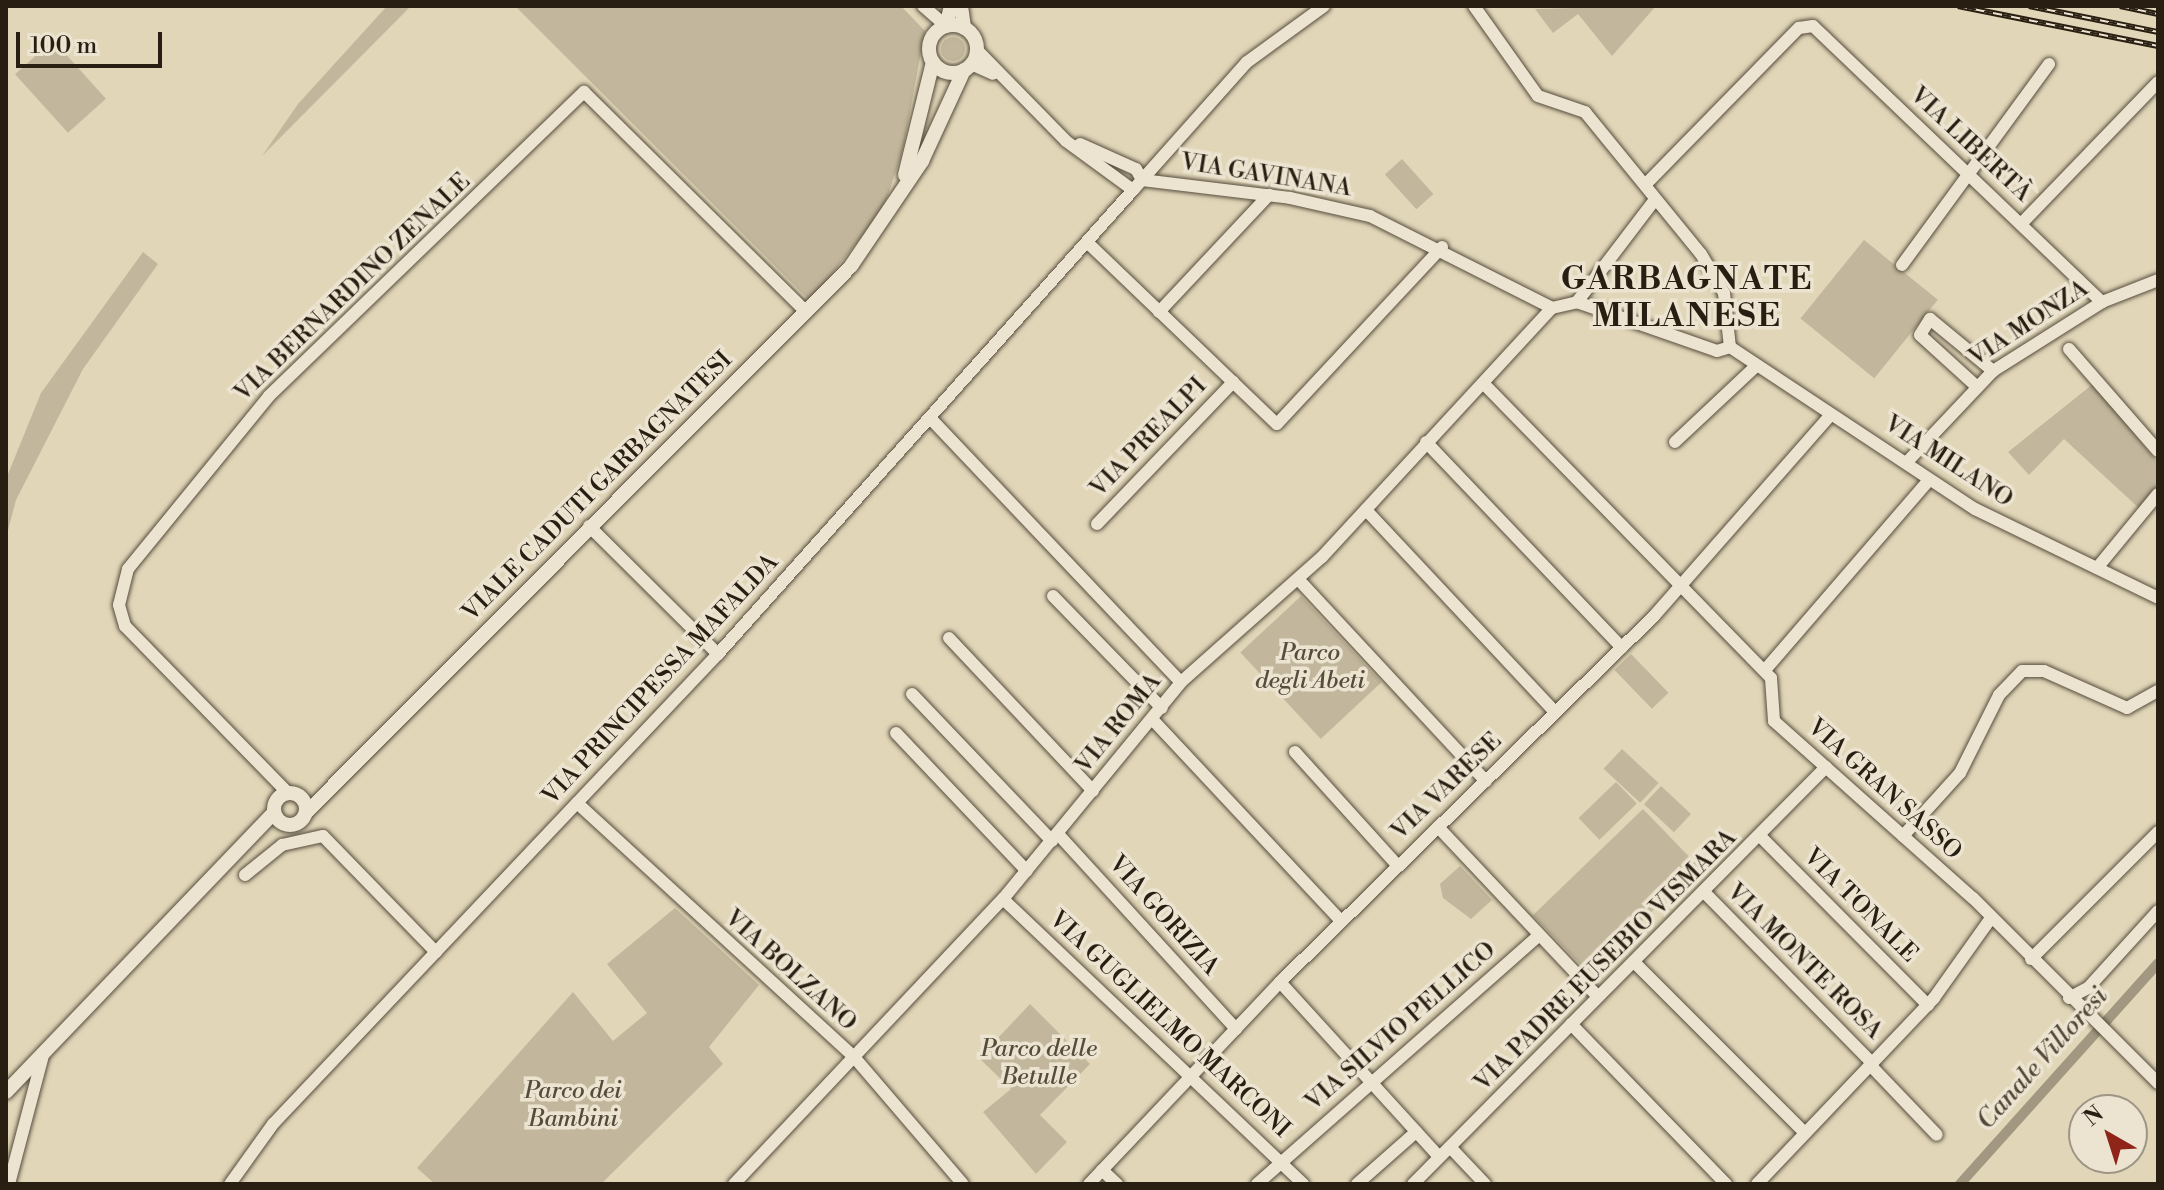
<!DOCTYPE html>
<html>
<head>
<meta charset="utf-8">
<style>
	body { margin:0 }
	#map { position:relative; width:2164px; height:1190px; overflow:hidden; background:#e1d6b8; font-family:"Libre Bodoni",serif }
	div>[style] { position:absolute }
	.green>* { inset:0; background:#c2b79c; transform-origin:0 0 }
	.round { border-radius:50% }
	.canal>* { height:10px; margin:-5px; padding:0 5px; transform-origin:5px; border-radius:5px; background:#a29780 }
	.roads { filter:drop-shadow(0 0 2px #564c3c) drop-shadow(0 0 2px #564c3c) }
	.minor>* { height:12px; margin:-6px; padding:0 6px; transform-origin:6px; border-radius:6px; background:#ece4d1 }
	.tertiary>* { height:14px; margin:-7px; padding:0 7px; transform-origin:7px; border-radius:7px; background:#ece4d1 }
	.tertiary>.ring { margin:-7px; padding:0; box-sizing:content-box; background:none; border:14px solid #ece4d1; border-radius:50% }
	.rail>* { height:6px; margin-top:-3px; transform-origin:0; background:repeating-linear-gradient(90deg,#ece4d1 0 9px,#281e12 0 18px); box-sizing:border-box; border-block:2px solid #281e12 }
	span { translate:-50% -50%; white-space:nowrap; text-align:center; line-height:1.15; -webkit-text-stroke:7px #ece4d1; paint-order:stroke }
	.street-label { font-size:24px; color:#281e12 }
	.park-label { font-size:24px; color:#564c3b; font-style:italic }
	.water-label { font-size:26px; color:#534838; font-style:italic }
	.district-label { font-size:32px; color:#281e12; font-weight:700; letter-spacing:2px }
	.frame { position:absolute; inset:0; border:8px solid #281e12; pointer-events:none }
	.north { position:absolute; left:2068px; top:1094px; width:80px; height:80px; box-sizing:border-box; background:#ece4d1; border:2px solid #9e9585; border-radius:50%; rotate:321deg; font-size:22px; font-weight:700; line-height:32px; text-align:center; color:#281e12 }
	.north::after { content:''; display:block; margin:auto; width:28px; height:36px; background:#8f2418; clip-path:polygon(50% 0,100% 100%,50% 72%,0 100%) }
	.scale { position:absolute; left:16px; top:32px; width:146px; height:36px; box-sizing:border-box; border:4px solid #281e12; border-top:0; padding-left:10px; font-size:24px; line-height:28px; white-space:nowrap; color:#281e12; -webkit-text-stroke:6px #ece4d1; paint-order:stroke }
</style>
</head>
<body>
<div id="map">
	<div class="green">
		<div style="clip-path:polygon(387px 6px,411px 6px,262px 156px,298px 104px)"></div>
		<div style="clip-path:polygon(515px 6px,901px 6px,925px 31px,903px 149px,883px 210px,810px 301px)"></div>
		<div style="clip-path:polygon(1656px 6px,1612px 56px,1578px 14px,1553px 33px,1535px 9px)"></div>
		<div class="round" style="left:941px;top:37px;width:24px;height:24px"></div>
		<div style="left:53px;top:40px;width:79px;height:51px;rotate:48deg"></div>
		<div style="left:1402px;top:159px;width:47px;height:23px;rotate:48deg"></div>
		<div style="left:1864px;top:240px;width:95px;height:101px;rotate:39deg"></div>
		<div style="clip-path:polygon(143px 252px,158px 264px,83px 369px,16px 500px,6px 538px,6px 479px,41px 393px)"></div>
		<div style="clip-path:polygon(2093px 384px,2158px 463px,2158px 489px,2141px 510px,2064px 439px,2029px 475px,2008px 452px)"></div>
		<div style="left:1301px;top:596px;width:118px;height:83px;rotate:47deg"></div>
		<div style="left:1631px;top:654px;width:54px;height:23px;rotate:46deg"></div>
		<div style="left:1622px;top:749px;width:50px;height:27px;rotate:43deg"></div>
		<div style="left:1616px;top:782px;width:30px;height:52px;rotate:46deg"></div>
		<div style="left:1661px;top:786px;width:41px;height:25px;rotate:43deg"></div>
		<div style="left:1643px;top:809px;width:80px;height:153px;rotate:46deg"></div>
		<div style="clip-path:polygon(1460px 866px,1492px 900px,1471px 919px,1443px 898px,1440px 884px)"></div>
		<div style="clip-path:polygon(675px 908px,759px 985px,709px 1047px,723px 1064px,601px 1184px,435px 1184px,417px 1168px,573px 992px,613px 1041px,647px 1013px,607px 964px)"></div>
		<div style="clip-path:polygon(1030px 1004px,1090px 1064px,1040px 1115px,1067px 1142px,1036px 1174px,983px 1112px,1011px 1089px,979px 1058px)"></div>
	</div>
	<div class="canal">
		<div style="left:1960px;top:1184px;width:297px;rotate:-48.1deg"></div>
	</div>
	<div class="roads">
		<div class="minor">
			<div style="left:923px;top:6px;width:30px;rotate:41deg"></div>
			<div style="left:1474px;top:6px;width:110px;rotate:54.6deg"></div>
			<div style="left:1538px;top:96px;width:50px;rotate:18.8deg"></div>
			<div style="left:1585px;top:112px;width:183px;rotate:50.8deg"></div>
			<div style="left:1701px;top:254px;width:45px;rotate:59.5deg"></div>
			<div style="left:1724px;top:293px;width:54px;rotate:83.7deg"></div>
			<div style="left:976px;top:49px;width:129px;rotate:45.6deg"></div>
			<div style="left:1066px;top:141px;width:83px;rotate:36.2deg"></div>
			<div style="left:1133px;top:190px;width:171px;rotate:-48.3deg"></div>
			<div style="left:1247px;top:62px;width:95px;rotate:-36deg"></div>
			<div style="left:971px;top:64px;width:24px;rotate:24deg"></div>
			<div style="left:1080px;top:144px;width:61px;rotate:24.1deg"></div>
			<div style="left:1136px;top:169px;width:13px;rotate:61deg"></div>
			<div style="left:1142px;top:180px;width:149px;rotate:6.9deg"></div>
			<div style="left:1290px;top:198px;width:82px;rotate:12.7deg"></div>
			<div style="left:1370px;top:216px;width:204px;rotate:26.8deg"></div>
			<div style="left:1645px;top:185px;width:220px;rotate:-45.6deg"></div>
			<div style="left:1799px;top:28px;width:14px;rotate:-8deg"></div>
			<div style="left:1813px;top:26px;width:400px;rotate:43.7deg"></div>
			<div style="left:2021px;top:224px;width:197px;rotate:-46deg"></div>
			<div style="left:1089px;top:244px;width:260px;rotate:43.8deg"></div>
			<div style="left:1277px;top:424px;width:242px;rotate:-47deg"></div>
			<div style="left:1902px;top:265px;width:249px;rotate:-53.8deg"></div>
			<div style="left:1577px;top:302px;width:127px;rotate:-52.7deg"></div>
			<div style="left:1552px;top:308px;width:26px;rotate:-13deg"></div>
			<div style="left:1577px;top:302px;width:148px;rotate:19.3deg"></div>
			<div style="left:1717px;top:351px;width:14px;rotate:-17deg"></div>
			<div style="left:1159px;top:312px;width:161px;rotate:-46.8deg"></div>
			<div style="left:1730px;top:347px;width:294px;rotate:33.5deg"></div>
			<div style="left:1975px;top:509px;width:203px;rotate:25.9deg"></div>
			<div style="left:2069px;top:349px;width:135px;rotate:48.9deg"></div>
			<div style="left:1484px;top:384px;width:411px;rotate:45.7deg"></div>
			<div style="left:1771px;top:678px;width:43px;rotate:86deg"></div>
			<div style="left:1774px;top:721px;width:266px;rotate:41.7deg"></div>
			<div style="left:1973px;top:898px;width:262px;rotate:45deg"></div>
			<div style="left:1975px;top:385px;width:74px;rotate:-137.7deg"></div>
			<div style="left:1920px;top:335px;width:19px;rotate:-58deg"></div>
			<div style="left:1930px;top:319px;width:82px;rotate:39.5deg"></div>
			<div style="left:932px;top:420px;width:361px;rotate:46.5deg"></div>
			<div style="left:1426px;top:442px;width:284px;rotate:46.4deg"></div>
			<div style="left:1675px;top:442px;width:111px;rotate:-43.2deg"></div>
			<div style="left:1907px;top:462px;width:125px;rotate:-46.6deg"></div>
			<div style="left:1993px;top:371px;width:129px;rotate:-32.3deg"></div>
			<div style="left:2102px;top:302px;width:60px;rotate:-21.4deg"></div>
			<div style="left:1367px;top:511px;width:275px;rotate:46.9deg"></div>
			<div style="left:1097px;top:524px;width:197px;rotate:-46.2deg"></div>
			<div style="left:589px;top:526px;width:182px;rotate:44.8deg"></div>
			<div style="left:2097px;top:568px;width:96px;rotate:-50.5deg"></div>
			<div style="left:1298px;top:579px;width:276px;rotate:47.1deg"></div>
			<div style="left:1053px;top:596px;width:156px;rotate:45.8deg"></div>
			<div style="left:949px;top:638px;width:210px;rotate:46.7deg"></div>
			<div style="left:1765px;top:670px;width:251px;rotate:-49.2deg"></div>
			<div style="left:912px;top:694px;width:203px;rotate:46.4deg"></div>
			<div style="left:1152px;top:719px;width:277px;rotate:46.9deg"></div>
			<div style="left:896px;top:733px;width:190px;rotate:46.5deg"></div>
			<div style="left:1295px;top:752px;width:154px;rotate:47.9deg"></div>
			<div style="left:288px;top:793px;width:233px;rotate:-134.3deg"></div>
			<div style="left:125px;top:626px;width:22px;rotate:-106deg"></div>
			<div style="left:119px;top:605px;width:37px;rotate:-76deg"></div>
			<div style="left:128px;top:569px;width:223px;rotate:-50.8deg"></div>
			<div style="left:269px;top:396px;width:438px;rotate:-44deg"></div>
			<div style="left:584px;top:92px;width:313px;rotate:44.7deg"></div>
			<div style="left:577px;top:803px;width:376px;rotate:42.5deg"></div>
			<div style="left:854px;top:1057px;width:167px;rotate:49.4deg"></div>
			<div style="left:1438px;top:827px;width:232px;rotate:46.7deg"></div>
			<div style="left:1058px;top:834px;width:264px;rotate:47.6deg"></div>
			<div style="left:1903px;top:836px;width:85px;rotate:-47.9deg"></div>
			<div style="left:1960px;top:773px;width:87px;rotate:-63.4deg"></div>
			<div style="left:1999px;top:695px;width:33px;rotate:-46deg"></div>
			<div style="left:2022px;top:671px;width:22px"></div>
			<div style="left:2044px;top:671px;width:91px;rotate:24deg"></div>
			<div style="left:2127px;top:708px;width:35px;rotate:-29deg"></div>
			<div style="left:1761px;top:837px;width:237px;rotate:45.2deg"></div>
			<div style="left:245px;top:875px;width:48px;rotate:-39deg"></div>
			<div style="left:282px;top:845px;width:42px;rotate:-12.4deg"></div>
			<div style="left:323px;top:836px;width:162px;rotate:45.8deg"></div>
			<div style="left:1704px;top:892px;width:241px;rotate:45.5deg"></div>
			<div style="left:1003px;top:899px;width:414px;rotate:43.5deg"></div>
			<div style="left:2031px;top:959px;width:180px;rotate:-45deg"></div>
			<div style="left:1634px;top:962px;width:242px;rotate:45deg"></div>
			<div style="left:1280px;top:982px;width:236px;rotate:47.7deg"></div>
			<div style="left:2069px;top:998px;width:21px;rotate:-28deg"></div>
			<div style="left:2088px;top:988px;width:104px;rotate:-47.7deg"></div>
			<div style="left:1571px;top:1024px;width:223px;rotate:45.9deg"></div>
			<div style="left:1871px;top:1066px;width:95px;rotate:46.3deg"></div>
			<div style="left:1450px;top:1147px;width:51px;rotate:46.6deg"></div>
			<div style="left:1102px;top:1170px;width:21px;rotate:43deg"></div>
			<div style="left:9px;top:1184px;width:133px;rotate:-75.2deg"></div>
			<div style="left:230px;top:1184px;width:74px;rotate:-54.4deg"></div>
			<div style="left:273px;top:1124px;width:647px;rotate:-46.57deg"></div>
			<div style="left:718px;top:654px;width:623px;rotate:-48.19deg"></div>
			<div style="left:734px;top:1184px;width:392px;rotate:-46.7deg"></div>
			<div style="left:1003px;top:899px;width:281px;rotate:-50.6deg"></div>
			<div style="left:1181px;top:682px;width:188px;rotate:-41.6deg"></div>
			<div style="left:1322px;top:557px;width:339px;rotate:-47.3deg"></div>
			<div style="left:1089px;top:1184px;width:278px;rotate:-46.6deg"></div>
			<div style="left:1280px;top:982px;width:523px;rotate:-44.38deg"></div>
			<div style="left:1654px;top:616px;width:266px;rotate:-48.7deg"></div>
			<div style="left:1257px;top:1184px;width:376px;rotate:-41.4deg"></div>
			<div style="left:1357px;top:1184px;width:79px;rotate:-41.4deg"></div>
			<div style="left:1413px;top:1184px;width:587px;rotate:-45.28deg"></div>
			<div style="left:1757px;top:1184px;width:257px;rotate:-46.4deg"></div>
			<div style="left:1934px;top:998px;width:98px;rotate:-54.5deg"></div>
		</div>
		<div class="tertiary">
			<div style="left:961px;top:6px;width:22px;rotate:82deg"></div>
			<div class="ring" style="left:929px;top:25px;width:34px;height:34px"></div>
			<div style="left:946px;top:26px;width:21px;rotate:-76deg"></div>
			<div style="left:905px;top:175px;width:116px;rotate:-76.1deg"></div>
			<div class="ring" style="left:274px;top:793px;width:18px;height:18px"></div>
			<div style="left:306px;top:813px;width:772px;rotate:-45.1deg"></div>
			<div style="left:851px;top:266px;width:127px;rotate:-55.9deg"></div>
			<div style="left:922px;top:161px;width:100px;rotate:-65.2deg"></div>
			<div style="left:6px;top:1092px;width:387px;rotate:-46.2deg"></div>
		</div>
	</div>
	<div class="rail">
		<div style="left:1958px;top:6px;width:204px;rotate:11.3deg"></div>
		<div style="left:2029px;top:6px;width:132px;rotate:11.4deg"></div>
		<div style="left:2120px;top:6px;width:39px;rotate:12deg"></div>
	</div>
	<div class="street-label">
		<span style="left:1970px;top:145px;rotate:43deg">VIA LIBERTÀ</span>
		<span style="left:1266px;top:176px;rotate:9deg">VIA GAVINANA</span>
		<span style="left:353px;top:288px;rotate:-44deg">VIA BERNARDINO ZENALE</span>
		<span style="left:2029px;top:324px;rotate:-33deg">VIA MONZA</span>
		<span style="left:1149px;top:438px;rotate:-46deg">VIA PREALPI</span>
		<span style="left:1948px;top:462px;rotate:33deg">VIA MILANO</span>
		<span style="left:598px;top:487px;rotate:-45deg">VIALE CADUTI GARBAGNATESI</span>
		<span style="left:661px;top:680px;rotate:-47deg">VIA PRINCIPESSA MAFALDA</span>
		<span style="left:1119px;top:724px;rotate:-51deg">VIA ROMA</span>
		<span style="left:1447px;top:787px;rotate:-44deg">VIA VARESE</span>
		<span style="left:1884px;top:790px;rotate:42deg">VIA GRAN SASSO</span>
		<span style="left:1860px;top:906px;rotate:45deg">VIA TONALE</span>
		<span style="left:1163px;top:916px;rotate:48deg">VIA GORIZIA</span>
		<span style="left:1606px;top:961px;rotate:-45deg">VIA PADRE EUSEBIO VISMARA</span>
		<span style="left:1804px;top:962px;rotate:45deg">VIA MONTE ROSA</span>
		<span style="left:790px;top:971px;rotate:42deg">VIA BOLZANO</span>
		<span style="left:1169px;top:1025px;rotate:43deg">VIA GUGLIELMO MARCONI</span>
		<span style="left:1401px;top:1027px;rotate:-41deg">VIA SILVIO PELLICO</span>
	</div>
	<div class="park-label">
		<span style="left:1310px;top:668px">Parco<br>degli Abeti</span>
		<span style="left:1039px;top:1064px">Parco delle<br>Betulle</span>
		<span style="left:573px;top:1106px">Parco dei<br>Bambini</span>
	</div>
	<div class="water-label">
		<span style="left:2043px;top:1059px;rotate:-48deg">Canale Villoresi</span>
	</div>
	<div class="district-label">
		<span style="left:1687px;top:298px">GARBAGNATE<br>MILANESE</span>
	</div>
	<div class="frame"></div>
	<div class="north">N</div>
	<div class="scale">100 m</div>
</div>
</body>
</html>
